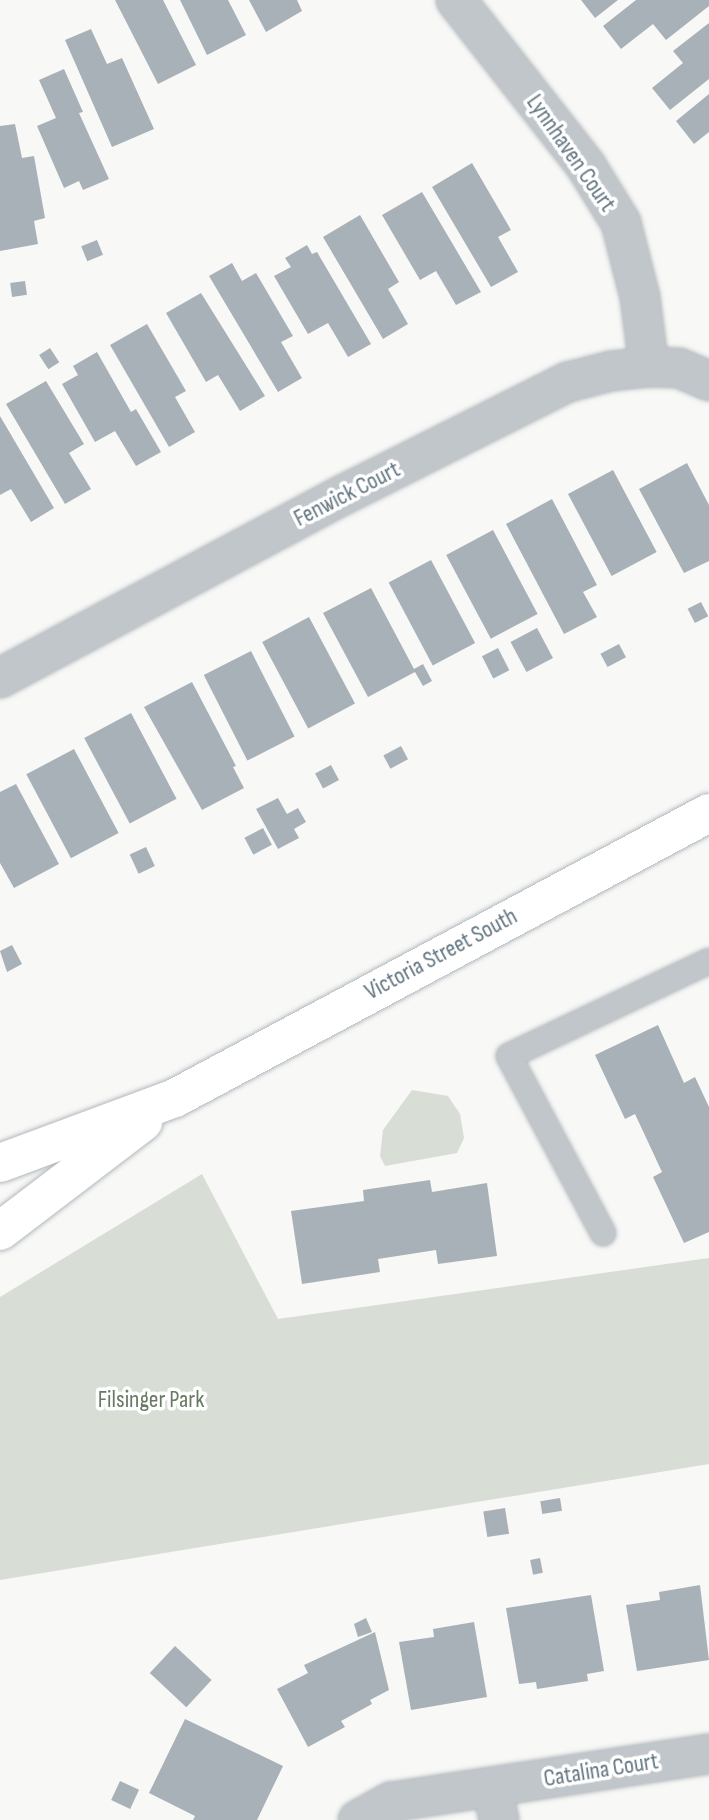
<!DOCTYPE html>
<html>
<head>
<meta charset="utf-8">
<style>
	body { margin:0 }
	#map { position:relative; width:709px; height:1820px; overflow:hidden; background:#f8f8f6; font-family:"Sofia Sans Condensed",sans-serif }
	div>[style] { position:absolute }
	.green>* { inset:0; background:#d8ddd5 }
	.building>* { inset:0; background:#a8b1b7; transform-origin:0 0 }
	.roads { filter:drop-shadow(0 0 2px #b1b8bd) drop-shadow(0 0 2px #b1b8bd) }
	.service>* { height:24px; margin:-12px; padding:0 12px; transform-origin:12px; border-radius:12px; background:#c1c6ca }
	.minor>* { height:38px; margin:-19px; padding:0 19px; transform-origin:19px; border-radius:19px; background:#c1c6ca }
	.secondary>* { height:38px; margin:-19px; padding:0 19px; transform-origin:19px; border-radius:19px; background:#fff }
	span { translate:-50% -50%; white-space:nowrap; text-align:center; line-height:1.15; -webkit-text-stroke:7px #fff; paint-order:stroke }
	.street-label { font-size:24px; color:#637581 }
	.park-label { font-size:24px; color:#677962 }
</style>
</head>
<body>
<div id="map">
	<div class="green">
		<div style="clip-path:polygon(412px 1090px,448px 1096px,460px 1114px,464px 1138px,457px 1153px,385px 1166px,380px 1156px,383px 1130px)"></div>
		<div style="clip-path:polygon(202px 1174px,278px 1319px,709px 1258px,709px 1464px,0 1580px,0 1297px)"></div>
	</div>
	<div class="building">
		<div style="clip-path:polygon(115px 0,163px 0,196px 65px,158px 84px)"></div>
		<div style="clip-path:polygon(180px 0,228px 0,246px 35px,207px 55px)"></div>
		<div style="clip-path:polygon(249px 0,297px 0,302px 11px,266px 32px)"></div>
		<div style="clip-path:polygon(581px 0,618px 0,595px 18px)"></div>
		<div style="clip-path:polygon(636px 0,709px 0,709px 6px,666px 40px,653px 24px,621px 49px,603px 26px)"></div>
		<div style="clip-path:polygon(709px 23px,709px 79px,670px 110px,652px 88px,683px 63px,673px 51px)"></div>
		<div style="clip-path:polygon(91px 29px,107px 64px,122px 58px,154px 129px,112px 147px,65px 40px)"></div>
		<div style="clip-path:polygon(64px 69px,83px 112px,79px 113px,109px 179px,83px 190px,79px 181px,64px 188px,37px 126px,56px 118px,39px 80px)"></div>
		<div style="clip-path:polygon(709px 94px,709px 132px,694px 144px,676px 121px)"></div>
		<div style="clip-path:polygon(15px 124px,22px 158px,34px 156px,45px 218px,34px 221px,38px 244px,0 251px,0 126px)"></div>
		<div style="clip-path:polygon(472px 163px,511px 230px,498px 237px,518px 272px,491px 287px,432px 187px)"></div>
		<div style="clip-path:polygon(422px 192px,481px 292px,456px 305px,436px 271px,420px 280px,382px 215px)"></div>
		<div style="clip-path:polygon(360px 215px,399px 282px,388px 289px,408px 324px,383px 339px,323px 237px)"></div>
		<div style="left:97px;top:240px;width:16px;height:17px;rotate:68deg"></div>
		<div style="clip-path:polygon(307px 245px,312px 254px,317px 252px,371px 344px,348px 357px,328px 323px,308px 334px,274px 276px,291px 267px,285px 258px)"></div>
		<div style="clip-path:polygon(232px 263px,242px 281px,256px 273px,293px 336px,281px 342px,302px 378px,278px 392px,209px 276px)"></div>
		<div style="left:25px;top:281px;width:14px;height:15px;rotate:82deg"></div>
		<div style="clip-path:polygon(201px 293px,265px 396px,240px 411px,218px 375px,206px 382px,166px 313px)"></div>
		<div style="clip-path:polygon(147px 324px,186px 391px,175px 397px,195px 432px,169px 447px,110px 345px)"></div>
		<div style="left:50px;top:348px;width:17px;height:13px;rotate:57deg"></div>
		<div style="clip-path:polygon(97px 352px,131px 412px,136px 409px,161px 452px,136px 466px,115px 431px,95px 442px,62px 384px,78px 375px,73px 366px)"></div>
		<div style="clip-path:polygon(46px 381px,84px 444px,69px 453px,91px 489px,65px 504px,6px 404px)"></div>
		<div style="clip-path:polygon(0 416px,54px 508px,31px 522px,11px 489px,0 495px)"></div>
		<div style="clip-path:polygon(687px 463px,709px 505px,709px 561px,684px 573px,639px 489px)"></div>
		<div style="left:613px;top:470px;width:93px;height:51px;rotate:62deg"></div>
		<div style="clip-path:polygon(552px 499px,597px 585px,583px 592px,597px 617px,564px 634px,506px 524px)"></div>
		<div style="left:493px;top:530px;width:95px;height:53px;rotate:62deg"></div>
		<div style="left:431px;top:560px;width:94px;height:48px;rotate:62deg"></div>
		<div style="clip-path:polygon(371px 588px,414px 669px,423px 664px,432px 681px,423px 686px,415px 672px,368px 697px,323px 613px)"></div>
		<div style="left:701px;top:602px;width:16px;height:15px;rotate:63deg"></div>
		<div style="left:309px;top:617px;width:98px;height:53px;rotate:62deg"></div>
		<div style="left:537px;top:628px;width:34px;height:30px;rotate:62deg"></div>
		<div style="left:619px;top:644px;width:15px;height:21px;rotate:62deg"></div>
		<div style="left:498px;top:648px;width:25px;height:18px;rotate:63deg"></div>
		<div style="left:251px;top:651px;width:96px;height:53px;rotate:63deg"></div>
		<div style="clip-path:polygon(192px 682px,236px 766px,233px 767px,244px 788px,202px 810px,144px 707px)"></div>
		<div style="left:131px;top:713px;width:97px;height:53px;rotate:62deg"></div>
		<div style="left:401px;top:746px;width:15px;height:20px;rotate:62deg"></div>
		<div style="left:74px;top:749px;width:95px;height:54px;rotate:62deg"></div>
		<div style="left:331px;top:765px;width:17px;height:18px;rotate:62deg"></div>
		<div style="clip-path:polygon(16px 784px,59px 864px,14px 888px,0 863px,0 792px)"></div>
		<div style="clip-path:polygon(278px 798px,287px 814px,298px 808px,306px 822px,294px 829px,299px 838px,278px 849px,256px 809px)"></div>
		<div style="left:263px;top:828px;width:19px;height:21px;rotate:62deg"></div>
		<div style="left:146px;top:847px;width:21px;height:18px;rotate:65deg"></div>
		<div style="clip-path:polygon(12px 945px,22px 964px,7px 972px,0 951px)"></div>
		<div style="clip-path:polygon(658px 1025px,684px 1083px,695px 1077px,709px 1107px,709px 1232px,684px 1243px,653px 1177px,662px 1172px,635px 1114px,625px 1119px,595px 1055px)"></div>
		<div style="clip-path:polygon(430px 1180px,432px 1192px,487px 1183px,497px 1256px,438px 1264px,436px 1250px,378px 1259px,380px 1272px,302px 1284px,291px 1211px,364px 1201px,363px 1190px)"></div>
		<div style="left:560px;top:1498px;width:13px;height:20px;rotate:81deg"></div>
		<div style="left:505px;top:1508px;width:26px;height:22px;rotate:81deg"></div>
		<div style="left:540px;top:1558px;width:15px;height:10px;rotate:79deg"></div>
		<div style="clip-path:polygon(700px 1585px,709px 1660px,637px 1671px,626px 1605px,660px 1600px,659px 1592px)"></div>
		<div style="clip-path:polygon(591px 1595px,604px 1671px,587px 1674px,588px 1681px,537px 1689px,536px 1682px,519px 1684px,506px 1608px)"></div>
		<div style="clip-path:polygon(366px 1618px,372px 1632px,358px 1637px,354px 1624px)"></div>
		<div style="clip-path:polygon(474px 1622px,487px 1697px,411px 1710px,399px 1642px,434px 1637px,433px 1629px)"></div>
		<div style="clip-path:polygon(375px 1632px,389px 1690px,370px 1700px,372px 1704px,341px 1721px,345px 1727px,308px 1747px,277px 1689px,308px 1673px,304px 1665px)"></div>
		<div style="left:175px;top:1646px;width:50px;height:37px;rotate:43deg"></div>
		<div style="clip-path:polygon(185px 1719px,283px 1766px,257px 1820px,193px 1820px,195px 1816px,149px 1793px)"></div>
		<div style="left:120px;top:1781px;width:21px;height:21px;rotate:25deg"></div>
	</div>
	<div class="roads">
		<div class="service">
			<div style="left:603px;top:1233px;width:200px;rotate:-118deg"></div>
			<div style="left:509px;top:1056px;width:221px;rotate:-25.4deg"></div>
		</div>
		<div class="minor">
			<div style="left:456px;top:0;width:211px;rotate:51.9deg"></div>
			<div style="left:586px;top:166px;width:67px;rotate:58.4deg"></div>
			<div style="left:621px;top:223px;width:76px;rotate:75.6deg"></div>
			<div style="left:640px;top:297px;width:71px;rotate:82.7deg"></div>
			<div style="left:0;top:678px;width:389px;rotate:-28.1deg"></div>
			<div style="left:343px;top:495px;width:252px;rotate:-26.7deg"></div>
			<div style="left:568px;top:382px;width:44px;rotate:-14.3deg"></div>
			<div style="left:611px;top:371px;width:38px;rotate:-6deg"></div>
			<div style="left:649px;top:367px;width:30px;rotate:2deg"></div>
			<div style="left:679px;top:368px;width:33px;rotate:23deg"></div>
			<div style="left:492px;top:1787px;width:34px;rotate:78deg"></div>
			<div style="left:358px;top:1820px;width:38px;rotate:-29deg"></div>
			<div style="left:391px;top:1802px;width:322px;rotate:-8.6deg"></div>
		</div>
		<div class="secondary">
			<div style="left:0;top:1163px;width:187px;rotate:-20.4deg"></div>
			<div style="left:175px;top:1098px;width:605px;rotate:-28.09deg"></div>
			<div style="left:0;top:1231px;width:180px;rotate:-37.3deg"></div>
		</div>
	</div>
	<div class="street-label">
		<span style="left:571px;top:153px;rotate:55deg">Lynnhaven Court</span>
		<span style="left:347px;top:494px;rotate:-27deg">Fenwick Court</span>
		<span style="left:441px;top:954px;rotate:-28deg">Victoria Street South</span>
		<span style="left:601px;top:1770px;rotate:-9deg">Catalina Court</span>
	</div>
	<div class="park-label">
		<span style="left:151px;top:1400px">Filsinger Park</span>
	</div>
</div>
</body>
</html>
